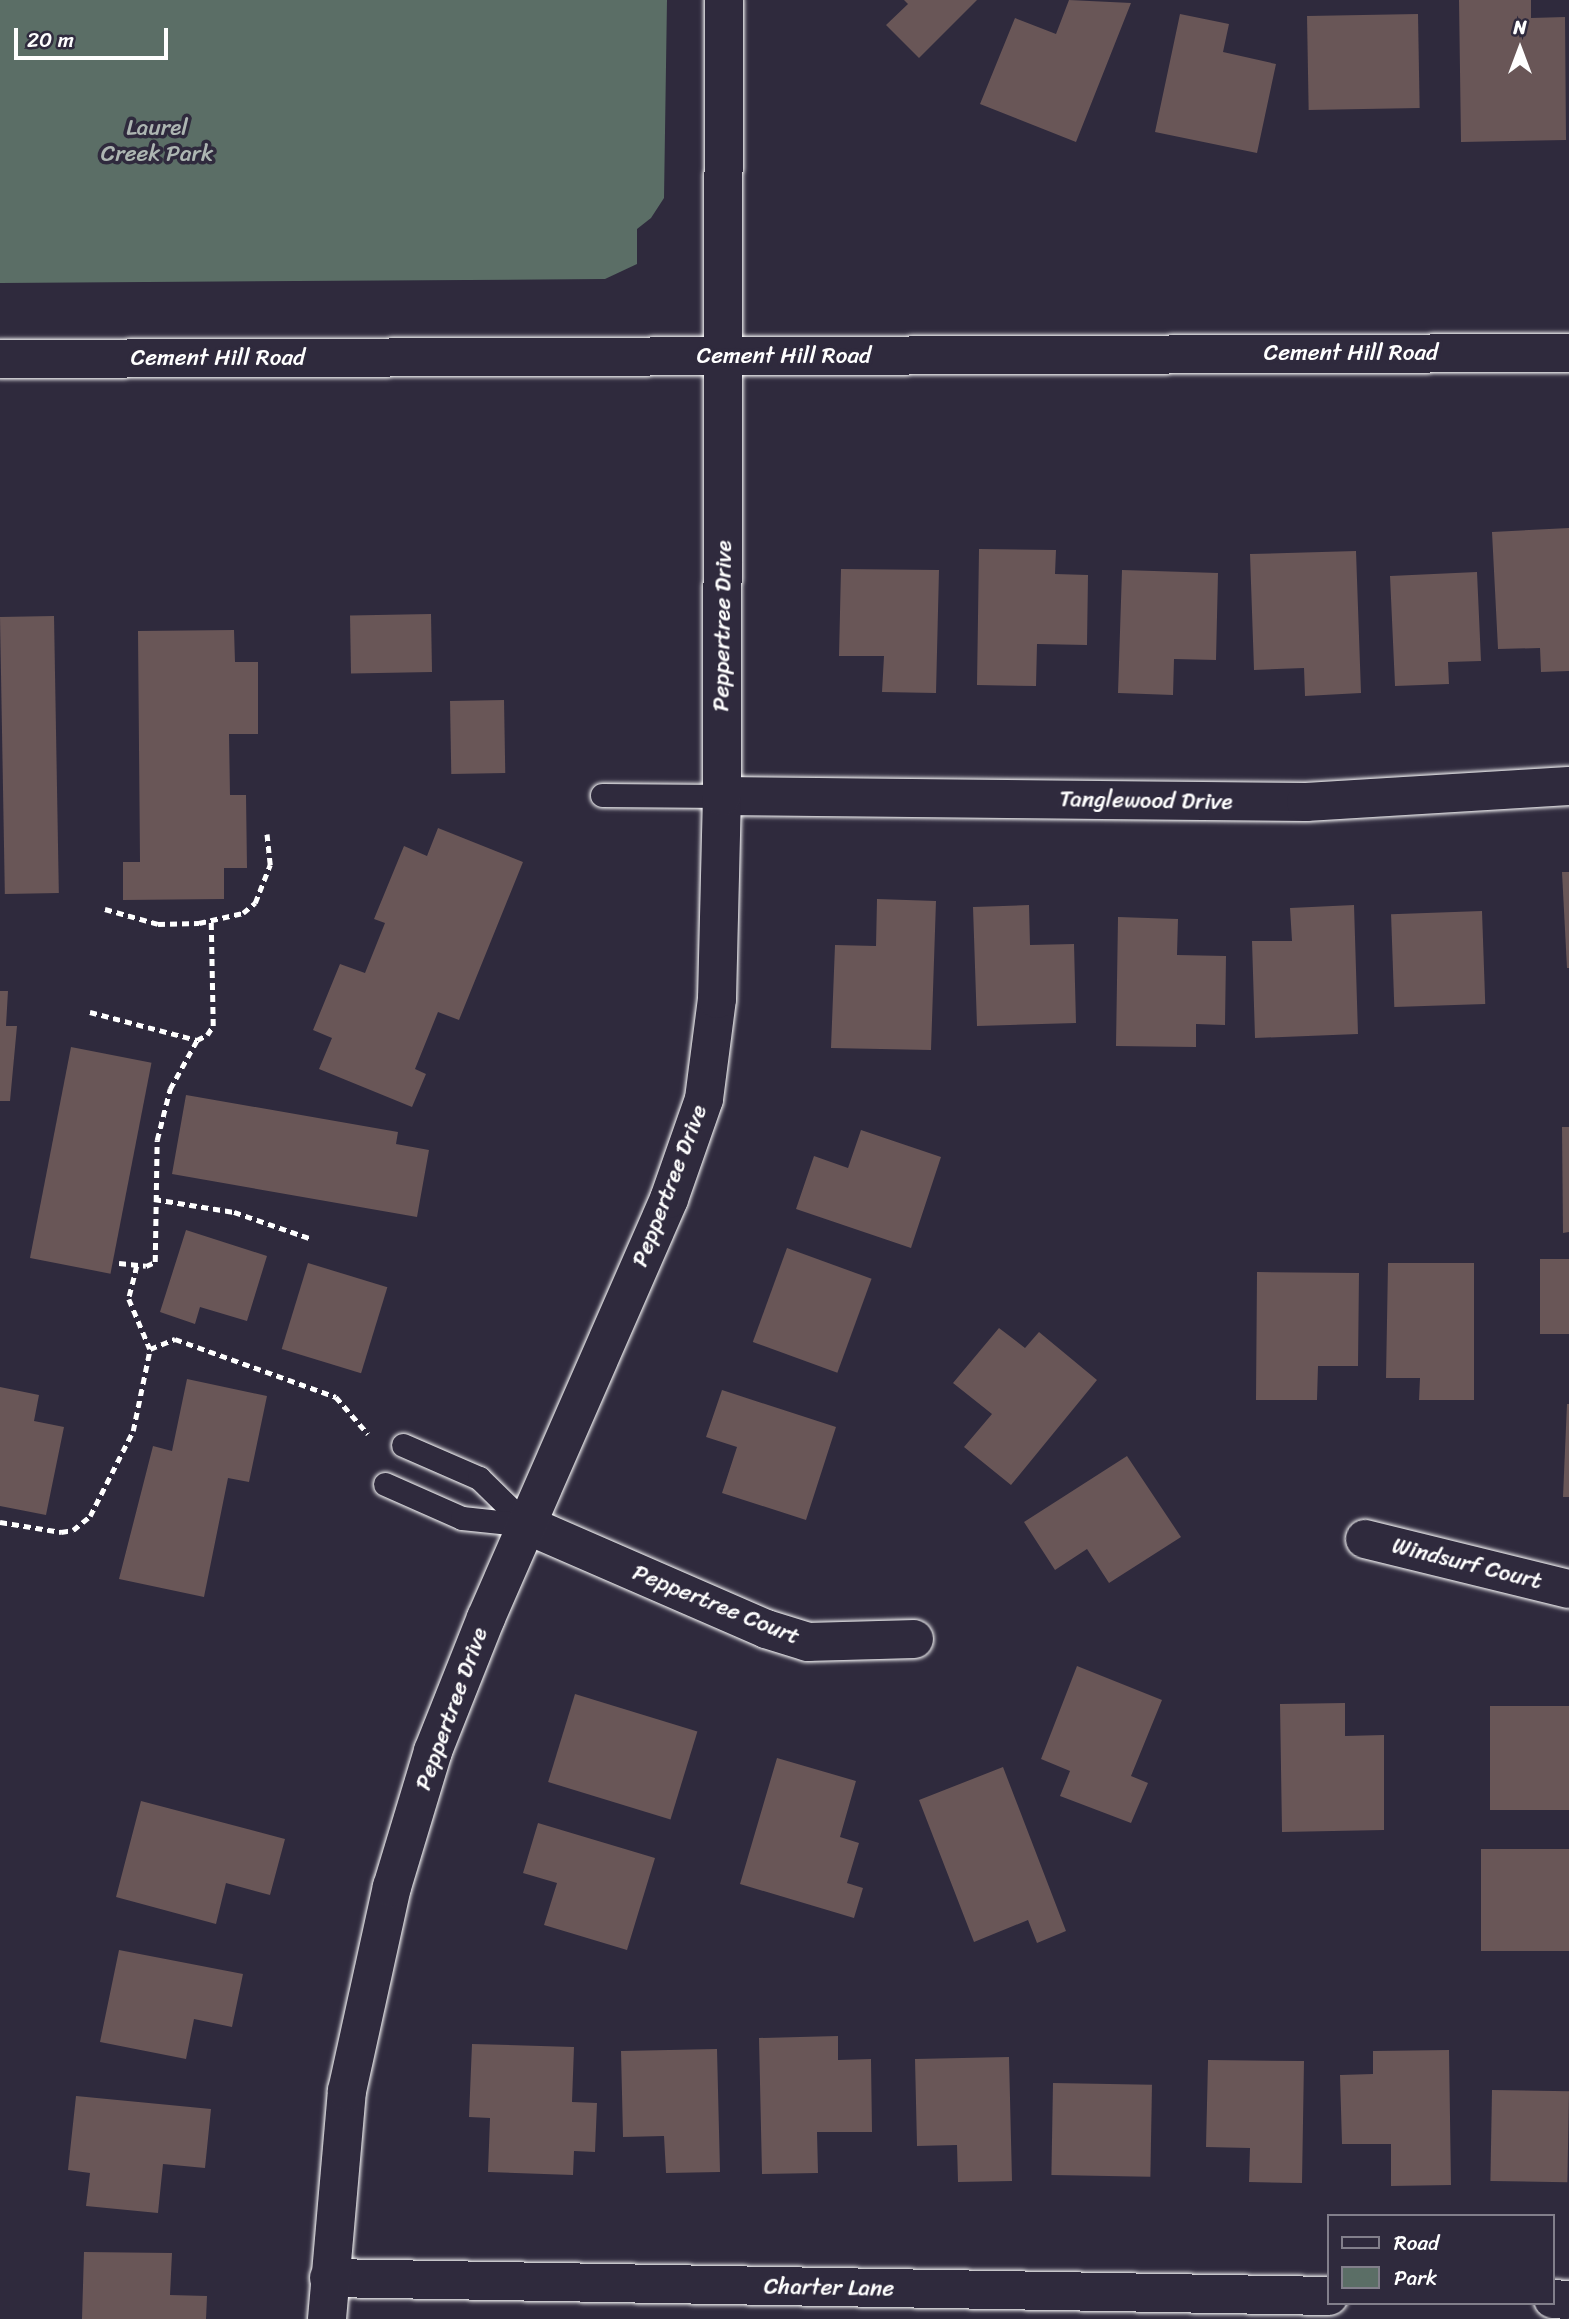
<!DOCTYPE html>
<html>
<head>
<meta charset="utf-8">
<style>
	body { margin:0 }
	#map { position:relative; width:1569px; height:2319px; overflow:hidden; background:#2f2a3d; font-family:Sriracha,sans-serif }
	div>[style] { position:absolute }
	.green>* { inset:0; background:#5b6e66 }
	.building>* { inset:0; background:#695657; transform-origin:0 0 }
	.path>* { height:4.5px; margin-top:-2.25px; transform-origin:0; background:repeating-linear-gradient(90deg,#fff 0 7px,transparent 0 12px) }
	.roads { filter:drop-shadow(0 0 2px #fff) drop-shadow(0 0 2px #fff) }
	.service>* { height:23px; margin:-11.5px; padding:0 11.5px; transform-origin:11.5px; border-radius:11.5px; background:#2f2a3d }
	.minor>* { height:38px; margin:-19px; padding:0 19px; transform-origin:19px; border-radius:19px; background:#2f2a3d }
	.tertiary>* { height:38px; margin:-19px; padding:0 19px; transform-origin:19px; border-radius:19px; background:#2f2a3d }
	span { translate:-50% -50%; white-space:nowrap; text-align:center; line-height:1.15; -webkit-text-stroke:7px #2f2a3d; paint-order:stroke }
	.park-label { font-size:23px; color:#adb6b2 }
	.street-label { font-size:23px; color:#fff }
	.legend { position:absolute; left:1327px; top:2214px; width:228px; height:91px; box-sizing:border-box; background:#2f2a3d; border:2px solid #827f8b; margin:0; padding:9px 12px; list-style:none; font-size:21px; color:#fff }
	.legend li { display:flex; align-items:center; gap:14px; height:35px }
	.legend b { width:35px; border:2px solid #827f8b }
	.north { position:absolute; left:1485px; top:14px; width:70px; height:70px; -webkit-text-stroke:5px #2f2a3d; paint-order:stroke; rotate:0deg; font-size:19px; font-weight:700; line-height:28px; text-align:center; color:#fff }
	.north::after { content:''; display:block; margin:auto; width:24px; height:32px; background:#fff; clip-path:polygon(50% 0,100% 100%,50% 72%,0 100%) }
	.scale { position:absolute; left:14px; top:28px; width:154px; height:32px; box-sizing:border-box; border:4px solid #fff; border-top:0; padding-left:9px; font-size:21px; line-height:24px; white-space:nowrap; color:#fff; -webkit-text-stroke:5px #2f2a3d; paint-order:stroke }
</style>
</head>
<body>
<div id="map">
	<div class="green">
		<div style="clip-path:polygon(0 0,667px 0,664px 198px,651px 218px,637px 229px,637px 264px,605px 279px,0 283px)"></div>
	</div>
	<div class="building">
		<div style="clip-path:polygon(904px 0,977px 0,919px 58px,886px 25px,908px 4px)"></div>
		<div style="clip-path:polygon(1069px 0,1131px 3px,1076px 142px,980px 104px,1015px 18px,1056px 34px)"></div>
		<div style="clip-path:polygon(1459px 0,1531px 0,1531px 18px,1565px 17px,1566px 140px,1461px 142px)"></div>
		<div style="clip-path:polygon(1180px 14px,1229px 24px,1223px 52px,1276px 64px,1257px 153px,1155px 132px)"></div>
		<div style="left:1418px;top:14px;width:94px;height:111px;rotate:89deg"></div>
		<div style="clip-path:polygon(1569px 528px,1569px 671px,1541px 672px,1540px 648px,1498px 649px,1492px 532px)"></div>
		<div style="clip-path:polygon(979px 549px,1056px 550px,1055px 574px,1088px 575px,1087px 645px,1037px 644px,1036px 686px,977px 685px)"></div>
		<div style="clip-path:polygon(1356px 551px,1361px 693px,1305px 696px,1304px 668px,1254px 670px,1250px 554px)"></div>
		<div style="clip-path:polygon(841px 569px,939px 570px,936px 693px,882px 692px,884px 656px,839px 656px)"></div>
		<div style="clip-path:polygon(1122px 570px,1218px 573px,1216px 660px,1174px 659px,1173px 695px,1118px 693px)"></div>
		<div style="clip-path:polygon(1477px 572px,1481px 661px,1448px 662px,1449px 684px,1395px 686px,1390px 576px)"></div>
		<div style="left:431px;top:614px;width:58px;height:81px;rotate:89deg"></div>
		<div style="left:54px;top:616px;width:277px;height:54px;rotate:89deg"></div>
		<div style="clip-path:polygon(234px 630px,235px 662px,258px 662px,258px 734px,229px 734px,230px 795px,246px 795px,247px 868px,224px 868px,224px 899px,123px 900px,123px 862px,140px 862px,138px 631px)"></div>
		<div style="left:504px;top:700px;width:73px;height:54px;rotate:89deg"></div>
		<div style="clip-path:polygon(438px 828px,523px 862px,459px 1020px,438px 1012px,415px 1069px,426px 1074px,412px 1107px,319px 1069px,332px 1038px,313px 1030px,340px 964px,365px 973px,385px 923px,374px 919px,404px 846px,427px 856px)"></div>
		<div style="clip-path:polygon(1562px 872px,1569px 872px,1569px 968px,1567px 968px)"></div>
		<div style="clip-path:polygon(877px 899px,936px 901px,931px 1050px,831px 1048px,835px 945px,876px 946px)"></div>
		<div style="clip-path:polygon(1029px 905px,1030px 945px,1074px 944px,1076px 1023px,977px 1026px,973px 907px)"></div>
		<div style="clip-path:polygon(1354px 905px,1358px 1034px,1255px 1038px,1252px 941px,1292px 941px,1290px 908px)"></div>
		<div style="left:1482px;top:911px;width:93px;height:91px;rotate:88deg"></div>
		<div style="clip-path:polygon(1118px 917px,1178px 919px,1177px 955px,1226px 956px,1225px 1025px,1196px 1024px,1196px 1047px,1116px 1046px)"></div>
		<div style="clip-path:polygon(0 991px,8px 991px,6px 1026px,17px 1026px,10px 1101px,0 1101px)"></div>
		<div style="left:71px;top:1047px;width:82px;height:215px;rotate:11deg"></div>
		<div style="clip-path:polygon(186px 1095px,398px 1132px,396px 1144px,429px 1150px,417px 1217px,172px 1174px)"></div>
		<div style="clip-path:polygon(1562px 1127px,1569px 1127px,1569px 1232px,1563px 1233px)"></div>
		<div style="clip-path:polygon(861px 1130px,941px 1157px,911px 1248px,796px 1209px,814px 1156px,848px 1168px)"></div>
		<div style="clip-path:polygon(186px 1230px,267px 1256px,247px 1321px,200px 1307px,195px 1324px,160px 1312px)"></div>
		<div style="left:787px;top:1248px;width:90px;height:100px;rotate:20deg"></div>
		<div style="left:1540px;top:1259px;width:29px;height:75px"></div>
		<div style="left:308px;top:1263px;width:83px;height:90px;rotate:17deg"></div>
		<div style="clip-path:polygon(1388px 1263px,1474px 1263px,1474px 1400px,1419px 1400px,1420px 1378px,1386px 1378px)"></div>
		<div style="clip-path:polygon(1257px 1272px,1359px 1273px,1358px 1366px,1318px 1366px,1317px 1400px,1256px 1400px)"></div>
		<div style="clip-path:polygon(999px 1328px,1025px 1348px,1039px 1332px,1097px 1380px,1011px 1485px,964px 1447px,992px 1414px,953px 1383px)"></div>
		<div style="clip-path:polygon(187px 1379px,267px 1396px,249px 1482px,228px 1478px,204px 1597px,119px 1579px,153px 1446px,172px 1451px)"></div>
		<div style="clip-path:polygon(0 1387px,39px 1395px,34px 1421px,64px 1427px,46px 1515px,0 1506px)"></div>
		<div style="clip-path:polygon(722px 1390px,836px 1427px,806px 1520px,722px 1493px,737px 1447px,706px 1437px)"></div>
		<div style="clip-path:polygon(1567px 1404px,1569px 1404px,1569px 1497px,1563px 1497px)"></div>
		<div style="clip-path:polygon(1127px 1456px,1181px 1537px,1109px 1583px,1087px 1549px,1055px 1570px,1024px 1522px)"></div>
		<div style="clip-path:polygon(1077px 1666px,1162px 1700px,1131px 1776px,1148px 1783px,1131px 1823px,1060px 1796px,1070px 1771px,1041px 1759px)"></div>
		<div style="left:575px;top:1694px;width:128px;height:92px;rotate:17deg"></div>
		<div style="clip-path:polygon(1345px 1703px,1345px 1736px,1384px 1735px,1384px 1830px,1282px 1832px,1280px 1704px)"></div>
		<div style="left:1569px;top:1706px;width:104px;height:79px;rotate:90deg"></div>
		<div style="clip-path:polygon(777px 1758px,856px 1781px,840px 1837px,859px 1843px,847px 1883px,863px 1888px,854px 1918px,740px 1884px)"></div>
		<div style="clip-path:polygon(1003px 1767px,1066px 1931px,1037px 1943px,1028px 1920px,974px 1942px,919px 1800px)"></div>
		<div style="clip-path:polygon(141px 1801px,285px 1839px,270px 1895px,226px 1883px,216px 1924px,116px 1897px)"></div>
		<div style="clip-path:polygon(538px 1823px,655px 1858px,627px 1950px,544px 1925px,557px 1883px,523px 1873px)"></div>
		<div style="left:1569px;top:1849px;width:102px;height:88px;rotate:90deg"></div>
		<div style="clip-path:polygon(119px 1950px,243px 1974px,232px 2027px,194px 2019px,186px 2059px,100px 2042px)"></div>
		<div style="clip-path:polygon(838px 2036px,838px 2060px,871px 2059px,872px 2132px,817px 2132px,818px 2173px,762px 2174px,759px 2038px)"></div>
		<div style="clip-path:polygon(472px 2044px,574px 2047px,572px 2102px,597px 2103px,595px 2152px,574px 2151px,573px 2175px,488px 2172px,490px 2118px,469px 2117px)"></div>
		<div style="clip-path:polygon(717px 2049px,720px 2172px,666px 2173px,664px 2136px,623px 2137px,621px 2051px)"></div>
		<div style="clip-path:polygon(1449px 2050px,1451px 2185px,1391px 2186px,1391px 2144px,1342px 2144px,1340px 2075px,1373px 2074px,1373px 2051px)"></div>
		<div style="clip-path:polygon(1009px 2057px,1012px 2181px,958px 2182px,957px 2145px,917px 2146px,915px 2059px)"></div>
		<div style="clip-path:polygon(1208px 2060px,1304px 2061px,1302px 2183px,1249px 2182px,1250px 2148px,1206px 2147px)"></div>
		<div style="left:1053px;top:2083px;width:99px;height:92px;rotate:1deg"></div>
		<div style="left:1492px;top:2090px;width:77px;height:91px;rotate:1deg"></div>
		<div style="clip-path:polygon(76px 2096px,211px 2109px,205px 2168px,163px 2164px,158px 2213px,86px 2206px,90px 2173px,68px 2170px)"></div>
		<div style="clip-path:polygon(84px 2252px,172px 2253px,170px 2295px,207px 2296px,206px 2319px,82px 2319px)"></div>
	</div>
	<div class="path">
		<div style="left:105px;top:909px;width:55px;rotate:15.8deg"></div>
		<div style="left:158px;top:924px;width:41px;rotate:-1.4deg"></div>
		<div style="left:199px;top:923px;width:45px;rotate:-12.8deg"></div>
		<div style="left:243px;top:913px;width:16px;rotate:-40deg"></div>
		<div style="left:255px;top:903px;width:41px;rotate:-68.5deg"></div>
		<div style="left:270px;top:865px;width:31px;rotate:-96deg"></div>
		<div style="left:90px;top:1012px;width:111px;rotate:14.7deg"></div>
		<div style="left:197px;top:1040px;width:11px;rotate:-27deg"></div>
		<div style="left:207px;top:1035px;width:11px;rotate:-56deg"></div>
		<div style="left:213px;top:1026px;width:104px;rotate:-91.1deg"></div>
		<div style="left:154px;top:1199px;width:81px;rotate:9.2deg"></div>
		<div style="left:234px;top:1212px;width:83px;rotate:19.1deg"></div>
		<div style="left:119px;top:1263px;width:27px;rotate:6deg"></div>
		<div style="left:146px;top:1266px;width:10px;rotate:-24deg"></div>
		<div style="left:155px;top:1262px;width:122px;rotate:-89.1deg"></div>
		<div style="left:157px;top:1140px;width:53px;rotate:-75.7deg"></div>
		<div style="left:170px;top:1089px;width:56px;rotate:-61.1deg"></div>
		<div style="left:137px;top:1266px;width:34px;rotate:104deg"></div>
		<div style="left:129px;top:1299px;width:54px;rotate:67.2deg"></div>
		<div style="left:0;top:1522px;width:62px;rotate:9.3deg"></div>
		<div style="left:61px;top:1532px;width:12px;rotate:-9deg"></div>
		<div style="left:73px;top:1530px;width:22px;rotate:-39deg"></div>
		<div style="left:90px;top:1516px;width:95px;rotate:-63.2deg"></div>
		<div style="left:133px;top:1431px;width:84px;rotate:-78.3deg"></div>
		<div style="left:150px;top:1349px;width:27px;rotate:-22deg"></div>
		<div style="left:175px;top:1339px;width:171px;rotate:19.8deg"></div>
		<div style="left:336px;top:1397px;width:49px;rotate:49.1deg"></div>
	</div>
	<div class="roads">
		<div class="service">
			<div style="left:602px;top:795px;width:120px;rotate:0.5deg"></div>
			<div style="left:403px;top:1445px;width:83px;rotate:23.5deg"></div>
			<div style="left:479px;top:1478px;width:67px;rotate:44.4deg"></div>
			<div style="left:385px;top:1484px;width:84px;rotate:23.8deg"></div>
			<div style="left:462px;top:1518px;width:65px;rotate:6.1deg"></div>
		</div>
		<div class="minor">
			<div style="left:722px;top:796px;width:584px;rotate:0.59deg"></div>
			<div style="left:1306px;top:802px;width:263px;rotate:-3.5deg"></div>
			<div style="left:527px;top:1525px;width:261px;rotate:23.5deg"></div>
			<div style="left:766px;top:1629px;width:44px;rotate:17.2deg"></div>
			<div style="left:808px;top:1642px;width:106px;rotate:-1.6deg"></div>
			<div style="left:1365px;top:1539px;width:210px;rotate:13.8deg"></div>
			<div style="left:329px;top:2278px;width:1000px;rotate:1.03deg"></div>
			<div style="left:1553px;top:2299px;width:16px;rotate:4deg"></div>
			<div style="left:327px;top:2319px;width:229px;rotate:-85deg"></div>
			<div style="left:347px;top:2091px;width:209px;rotate:-77.6deg"></div>
			<div style="left:392px;top:1887px;width:142px;rotate:-73.2deg"></div>
			<div style="left:433px;top:1751px;width:143px;rotate:-68.3deg"></div>
			<div style="left:486px;top:1618px;width:457px;rotate:-66.4deg"></div>
			<div style="left:669px;top:1199px;width:106px;rotate:-70.7deg"></div>
			<div style="left:704px;top:1099px;width:101px;rotate:-82.6deg"></div>
			<div style="left:717px;top:999px;width:203px;rotate:-88.6deg"></div>
			<div style="left:722px;top:796px;width:796px;rotate:-89.86deg"></div>
		</div>
		<div class="tertiary">
			<div style="left:0;top:359px;width:1569px;rotate:-0.22deg"></div>
		</div>
	</div>
	<div class="park-label">
		<span style="left:157px;top:141px">Laurel<br>Creek Park</span>
	</div>
	<div class="street-label">
		<span style="left:1351px;top:353px">Cement Hill Road</span>
		<span style="left:784px;top:356px">Cement Hill Road</span>
		<span style="left:218px;top:358px">Cement Hill Road</span>
		<span style="left:723px;top:626px;rotate:-89deg">Peppertree Drive</span>
		<span style="left:1146px;top:801px;rotate:1deg">Tanglewood Drive</span>
		<span style="left:670px;top:1186px;rotate:-69deg">Peppertree Drive</span>
		<span style="left:1467px;top:1564px;rotate:14deg">Windsurf Court</span>
		<span style="left:716px;top:1605px;rotate:22deg">Peppertree Court</span>
		<span style="left:452px;top:1709px;rotate:-70deg">Peppertree Drive</span>
		<span style="left:829px;top:2288px;rotate:1deg">Charter Lane</span>
	</div>
	<ul class="legend">
	<li><b style="height:9px;background:#2f2a3d"></b>Road</li>
	<li><b style="height:19px;background:#5b6e66"></b>Park</li>
	</ul>
	<div class="north">N</div>
	<div class="scale">20 m</div>
</div>
</body>
</html>
